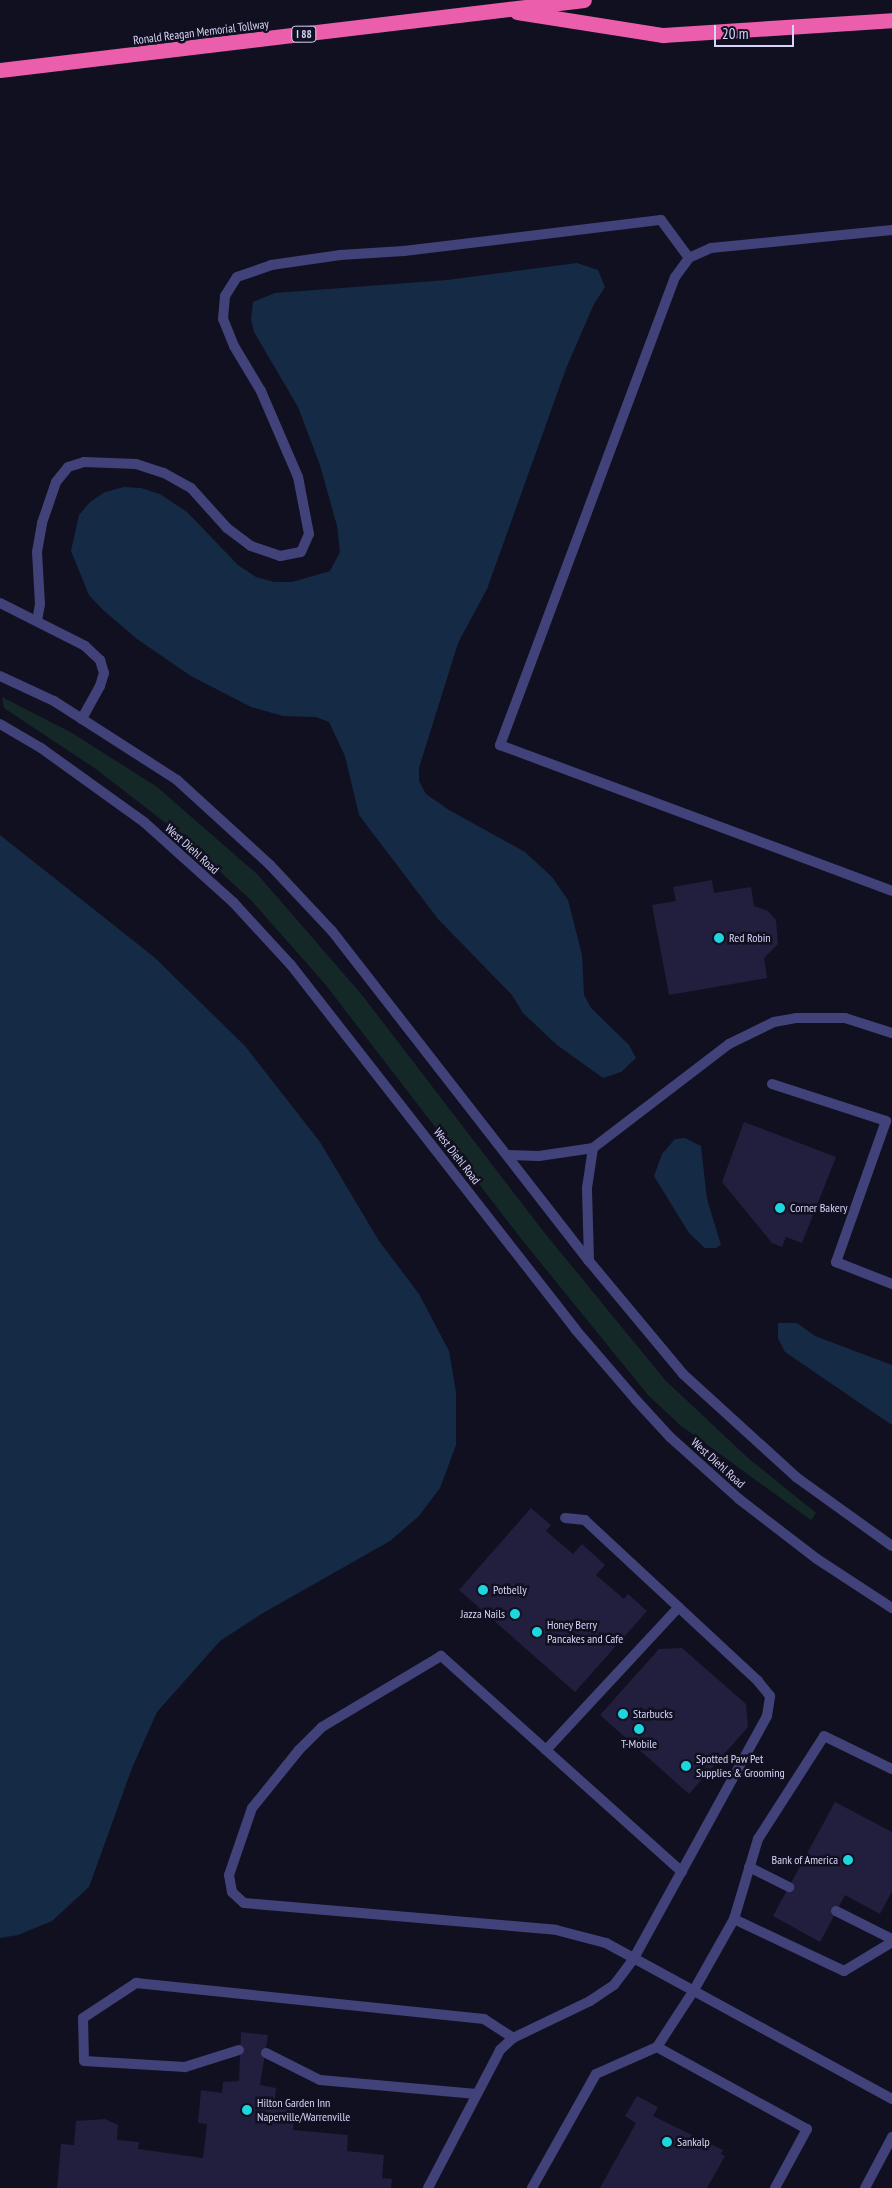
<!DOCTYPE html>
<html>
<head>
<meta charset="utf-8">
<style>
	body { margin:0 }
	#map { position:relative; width:892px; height:2188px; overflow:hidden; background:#111020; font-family:"PT Sans Narrow",sans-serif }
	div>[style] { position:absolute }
	.green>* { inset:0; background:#142927 }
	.water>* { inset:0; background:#152a44 }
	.pier>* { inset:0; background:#111020 }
	.building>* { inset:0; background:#221e3e }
	.service>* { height:10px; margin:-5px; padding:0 5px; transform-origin:5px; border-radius:5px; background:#414279 }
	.minor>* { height:10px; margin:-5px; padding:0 5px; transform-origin:5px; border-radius:5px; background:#414279 }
	.tertiary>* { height:10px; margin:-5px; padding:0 5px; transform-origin:5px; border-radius:5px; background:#414279 }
	.motorway>* { height:15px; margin:-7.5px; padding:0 7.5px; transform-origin:7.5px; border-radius:7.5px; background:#ea5eab }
	.dots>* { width:14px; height:14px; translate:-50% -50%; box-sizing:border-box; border:2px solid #111020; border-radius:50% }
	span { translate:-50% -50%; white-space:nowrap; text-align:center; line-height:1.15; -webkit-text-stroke:5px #111020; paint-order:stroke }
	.shield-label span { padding:1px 4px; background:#111020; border:1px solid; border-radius:4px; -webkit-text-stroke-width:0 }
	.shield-label { font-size:11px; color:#d6d4f9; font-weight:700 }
	.street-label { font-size:12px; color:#d6d4f9 }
	.poi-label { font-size:12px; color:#d6d4f9 }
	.left { translate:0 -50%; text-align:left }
	.right { translate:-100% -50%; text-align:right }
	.scale { position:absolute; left:714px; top:25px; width:80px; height:22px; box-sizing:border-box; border:2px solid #d6d4f9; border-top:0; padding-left:6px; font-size:15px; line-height:18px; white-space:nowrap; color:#d6d4f9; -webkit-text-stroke:4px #111020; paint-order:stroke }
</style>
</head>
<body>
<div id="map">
	<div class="green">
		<div style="clip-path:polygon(2px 697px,72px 733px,157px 787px,258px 875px,362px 995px,543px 1231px,665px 1380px,748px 1458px,816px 1513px,811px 1520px,680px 1425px,648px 1395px,523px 1241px,325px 984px,250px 899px,171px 827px,96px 769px,4px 708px)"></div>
	</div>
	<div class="water">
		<div style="clip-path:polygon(577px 263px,598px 270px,605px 287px,594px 304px,567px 366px,487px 589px,458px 643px,419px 768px,419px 781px,426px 794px,449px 810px,525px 852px,552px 877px,568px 900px,582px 955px,584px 995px,591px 1008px,629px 1045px,636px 1058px,621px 1072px,603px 1078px,557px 1045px,523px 1013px,512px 995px,438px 919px,359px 815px,345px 756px,329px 722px,316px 717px,283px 716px,251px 707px,191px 676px,137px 639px,102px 609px,89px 595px,71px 551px,79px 515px,90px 502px,105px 492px,124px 487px,141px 488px,160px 494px,187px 512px,238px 565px,256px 577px,274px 582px,292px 582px,330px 571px,340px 552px,337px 526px,320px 465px,298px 407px,254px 332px,251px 319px,253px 302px,275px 293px,447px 280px)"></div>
		<div style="clip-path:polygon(0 835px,154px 957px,245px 1046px,320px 1142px,379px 1241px,419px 1294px,449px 1351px,456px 1392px,456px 1445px,440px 1488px,419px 1516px,390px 1541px,263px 1613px,220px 1641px,157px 1712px,132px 1768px,89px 1887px,52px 1921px,18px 1935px,0 1938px)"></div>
		<div style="clip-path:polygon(685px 1138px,701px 1146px,707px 1199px,721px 1245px,716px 1248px,705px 1248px,689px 1233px,654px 1176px,662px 1154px,675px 1139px)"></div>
		<div style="clip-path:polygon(778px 1323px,797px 1323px,815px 1336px,892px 1365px,892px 1425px,785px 1352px,778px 1338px)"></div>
	</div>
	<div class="pier">
		<div style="clip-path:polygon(0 0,45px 0,0 76px)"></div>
	</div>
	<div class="building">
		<div style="clip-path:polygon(712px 880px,714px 893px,751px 887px,754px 906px,768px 911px,776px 920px,778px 944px,764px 958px,767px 978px,669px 995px,652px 905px,676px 901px,673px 887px)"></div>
		<div style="clip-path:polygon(744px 1122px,836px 1157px,802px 1243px,786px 1237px,782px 1247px,772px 1243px,722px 1182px)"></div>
		<div style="clip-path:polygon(531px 1508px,551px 1525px,546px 1531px,573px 1554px,582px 1544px,605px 1565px,596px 1575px,624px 1599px,628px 1594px,647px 1611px,575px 1692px,459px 1590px)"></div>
		<div style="clip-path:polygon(682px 1648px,746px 1704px,748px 1727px,689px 1794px,600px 1715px,659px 1649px)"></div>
		<div style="clip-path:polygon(835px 1802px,892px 1832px,892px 1891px,880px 1914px,845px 1895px,820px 1942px,773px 1916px)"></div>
		<div style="clip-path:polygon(241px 2032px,268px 2035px,260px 2085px,276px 2088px,275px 2099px,295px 2101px,293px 2130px,348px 2135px,347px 2151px,384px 2155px,382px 2178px,392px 2179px,391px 2188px,57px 2188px,61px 2144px,74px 2145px,76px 2121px,105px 2119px,118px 2125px,117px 2140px,139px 2142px,138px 2149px,203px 2158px,207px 2124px,198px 2123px,201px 2090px,222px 2093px,223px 2082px,239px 2081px)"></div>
		<div style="clip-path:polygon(637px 2096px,658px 2107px,653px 2116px,723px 2150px,721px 2154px,725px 2156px,707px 2188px,600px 2188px,636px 2123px,625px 2116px)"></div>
	</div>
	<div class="service">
		<div style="left:892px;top:230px;width:182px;rotate:174.3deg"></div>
		<div style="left:711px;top:248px;width:24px;rotate:156deg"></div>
		<div style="left:689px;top:258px;width:24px;rotate:126deg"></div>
		<div style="left:675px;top:277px;width:500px;rotate:110.5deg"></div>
		<div style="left:500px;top:745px;width:418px;rotate:20.4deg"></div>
		<div style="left:0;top:603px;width:95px;rotate:26.8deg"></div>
		<div style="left:85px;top:646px;width:21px;rotate:43deg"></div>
		<div style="left:100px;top:660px;width:14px;rotate:73deg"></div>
		<div style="left:104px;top:673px;width:14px;rotate:107deg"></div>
		<div style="left:100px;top:686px;width:38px;rotate:119deg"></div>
		<div style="left:772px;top:1084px;width:120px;rotate:18deg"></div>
		<div style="left:886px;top:1121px;width:150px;rotate:109.5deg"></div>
		<div style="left:836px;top:1262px;width:60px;rotate:21.4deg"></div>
		<div style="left:507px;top:1155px;width:32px;rotate:2deg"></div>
		<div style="left:539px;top:1156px;width:55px;rotate:-8.4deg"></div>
		<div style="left:593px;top:1148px;width:171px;rotate:-37.4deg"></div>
		<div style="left:729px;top:1044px;width:50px;rotate:-26.1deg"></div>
		<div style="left:774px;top:1022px;width:22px;rotate:-10deg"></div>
		<div style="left:796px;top:1018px;width:49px"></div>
		<div style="left:845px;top:1018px;width:49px;rotate:17.7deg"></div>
		<div style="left:589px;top:1261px;width:73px;rotate:-91.6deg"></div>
		<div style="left:587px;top:1188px;width:40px;rotate:-81.5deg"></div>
		<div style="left:546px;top:1750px;width:195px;rotate:-47.1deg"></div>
		<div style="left:749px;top:1867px;width:45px;rotate:26.6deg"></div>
		<div style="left:682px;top:1872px;width:324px;rotate:-138.1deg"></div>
		<div style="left:441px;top:1656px;width:139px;rotate:149.2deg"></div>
		<div style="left:322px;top:1727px;width:33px;rotate:135deg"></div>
		<div style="left:299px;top:1750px;width:75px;rotate:129deg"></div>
		<div style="left:252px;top:1808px;width:71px;rotate:108.9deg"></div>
		<div style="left:229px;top:1875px;width:17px;rotate:80deg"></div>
		<div style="left:232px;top:1892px;width:16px;rotate:43deg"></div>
		<div style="left:244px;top:1903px;width:313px;rotate:4.9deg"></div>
		<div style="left:556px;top:1930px;width:52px;rotate:14.6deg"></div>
		<div style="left:606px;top:1943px;width:326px;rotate:28.6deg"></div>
		<div style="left:836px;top:1911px;width:63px;rotate:26.6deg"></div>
		<div style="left:734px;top:1919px;width:122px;rotate:25.3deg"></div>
		<div style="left:844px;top:1971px;width:56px;rotate:-31.1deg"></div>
		<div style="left:657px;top:2047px;width:171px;rotate:28.7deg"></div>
		<div style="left:807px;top:2129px;width:67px;rotate:118.5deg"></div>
		<div style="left:239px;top:2050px;width:57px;rotate:162.5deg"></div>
		<div style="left:185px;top:2067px;width:101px;rotate:-176.6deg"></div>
		<div style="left:84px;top:2061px;width:43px;rotate:-91.3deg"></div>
		<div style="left:83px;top:2018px;width:64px;rotate:-33.4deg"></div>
		<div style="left:136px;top:1983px;width:350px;rotate:5.9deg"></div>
		<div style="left:484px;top:2019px;width:35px;rotate:33deg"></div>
		<div style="left:266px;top:2053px;width:60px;rotate:26.6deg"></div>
		<div style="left:320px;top:2080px;width:157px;rotate:5.1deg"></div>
		<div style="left:428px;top:2188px;width:156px;rotate:-62.4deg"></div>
		<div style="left:500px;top:2050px;width:18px;rotate:-43deg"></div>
		<div style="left:513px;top:2038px;width:85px;rotate:-25.7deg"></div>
		<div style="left:590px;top:2001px;width:29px;rotate:-34deg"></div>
		<div style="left:614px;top:1985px;width:34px;rotate:-53deg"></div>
		<div style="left:634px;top:1958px;width:276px;rotate:-61.2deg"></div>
		<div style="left:767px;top:1716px;width:20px;rotate:-81deg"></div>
		<div style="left:770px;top:1696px;width:19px;rotate:-129deg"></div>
		<div style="left:758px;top:1681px;width:236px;rotate:-137.1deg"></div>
		<div style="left:585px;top:1520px;width:20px;rotate:-174deg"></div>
		<div style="left:532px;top:2188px;width:131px;rotate:-60.7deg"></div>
		<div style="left:596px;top:2074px;width:67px;rotate:-23.9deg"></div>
		<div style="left:657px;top:2047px;width:68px;rotate:-57deg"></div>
		<div style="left:694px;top:1990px;width:81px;rotate:-60.6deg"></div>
		<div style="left:734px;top:1919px;width:84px;rotate:-73.3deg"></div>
		<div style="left:758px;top:1839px;width:122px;rotate:-57.3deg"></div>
		<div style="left:824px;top:1736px;width:76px;rotate:25.9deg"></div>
		<div style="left:865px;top:2188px;width:58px;rotate:-62.1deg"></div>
	</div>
	<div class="minor">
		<div style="left:37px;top:621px;width:17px;rotate:-80deg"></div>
		<div style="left:40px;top:604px;width:52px;rotate:-93.3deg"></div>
		<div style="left:37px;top:552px;width:29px;rotate:-80deg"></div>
		<div style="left:42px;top:523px;width:43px;rotate:-71.1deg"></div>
		<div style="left:56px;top:482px;width:19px;rotate:-51deg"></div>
		<div style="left:68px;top:467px;width:17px;rotate:-17deg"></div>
		<div style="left:84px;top:462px;width:52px;rotate:2.2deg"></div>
		<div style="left:136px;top:464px;width:29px;rotate:18deg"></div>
		<div style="left:164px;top:473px;width:31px;rotate:29deg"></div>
		<div style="left:191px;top:488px;width:54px;rotate:48deg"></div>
		<div style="left:227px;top:528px;width:30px;rotate:37deg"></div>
		<div style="left:251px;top:546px;width:31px;rotate:19deg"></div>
		<div style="left:280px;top:556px;width:21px;rotate:-11deg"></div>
		<div style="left:301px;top:552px;width:20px;rotate:-66deg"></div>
		<div style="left:309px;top:534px;width:58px;rotate:-100.9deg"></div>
		<div style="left:298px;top:477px;width:94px;rotate:-113.3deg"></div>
		<div style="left:261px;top:391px;width:52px;rotate:-121deg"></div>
		<div style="left:234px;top:346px;width:29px;rotate:-112deg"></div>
		<div style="left:223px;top:319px;width:23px;rotate:-85deg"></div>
		<div style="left:225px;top:296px;width:22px;rotate:-58deg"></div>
		<div style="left:237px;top:277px;width:36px;rotate:-19deg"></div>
		<div style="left:271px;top:265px;width:70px;rotate:-8.2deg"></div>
		<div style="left:340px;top:255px;width:64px;rotate:-3.6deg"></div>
		<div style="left:404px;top:251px;width:259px;rotate:-6.9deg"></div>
		<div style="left:661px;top:220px;width:47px;rotate:53.6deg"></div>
	</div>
	<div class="tertiary">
		<div style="left:0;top:676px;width:60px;rotate:24.8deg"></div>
		<div style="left:54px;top:701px;width:146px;rotate:32.7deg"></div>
		<div style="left:177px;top:780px;width:126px;rotate:42.4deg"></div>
		<div style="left:270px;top:865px;width:91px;rotate:46.8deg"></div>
		<div style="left:332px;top:931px;width:418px;rotate:52.1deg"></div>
		<div style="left:589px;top:1261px;width:147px;rotate:50.2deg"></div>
		<div style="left:683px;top:1374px;width:153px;rotate:42.3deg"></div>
		<div style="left:796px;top:1477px;width:118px;rotate:35.7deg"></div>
		<div style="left:0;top:724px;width:48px;rotate:30.3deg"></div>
		<div style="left:41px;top:748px;width:127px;rotate:35.7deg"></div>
		<div style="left:144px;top:822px;width:120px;rotate:42deg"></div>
		<div style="left:233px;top:902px;width:86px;rotate:47.4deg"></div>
		<div style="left:291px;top:965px;width:462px;rotate:52deg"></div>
		<div style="left:575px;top:1329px;width:94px;rotate:49.3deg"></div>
		<div style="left:636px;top:1400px;width:50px;rotate:47.4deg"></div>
		<div style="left:670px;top:1437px;width:93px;rotate:41.9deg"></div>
		<div style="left:739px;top:1499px;width:98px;rotate:37.6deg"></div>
		<div style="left:817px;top:1559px;width:90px;rotate:33.2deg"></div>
	</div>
	<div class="motorway">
		<div style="left:517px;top:12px;width:148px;rotate:9deg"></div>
		<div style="left:663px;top:35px;width:229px;rotate:-3.7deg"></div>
		<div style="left:0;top:70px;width:588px;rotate:-6.84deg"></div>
	</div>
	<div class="dots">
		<div style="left:719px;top:938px;background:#1cd7dd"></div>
		<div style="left:780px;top:1208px;background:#1cd7dd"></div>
		<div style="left:483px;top:1590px;background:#1cd7dd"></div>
		<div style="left:515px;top:1614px;background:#1cd7dd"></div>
		<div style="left:537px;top:1632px;background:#1cd7dd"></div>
		<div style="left:623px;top:1714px;background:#1cd7dd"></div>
		<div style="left:639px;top:1729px;background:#1cd7dd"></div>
		<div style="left:686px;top:1766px;background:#1cd7dd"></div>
		<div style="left:848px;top:1860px;background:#1cd7dd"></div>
		<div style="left:247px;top:2110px;background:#1cd7dd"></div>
		<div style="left:667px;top:2142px;background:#1cd7dd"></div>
	</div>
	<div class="shield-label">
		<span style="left:304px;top:34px">I 88</span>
	</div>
	<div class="street-label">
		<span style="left:201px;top:32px;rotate:-7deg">Ronald Reagan Memorial Tollway</span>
		<span style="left:192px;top:849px;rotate:42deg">West Diehl Road</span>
		<span style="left:457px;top:1156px;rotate:52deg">West Diehl Road</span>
		<span style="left:718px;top:1463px;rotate:42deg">West Diehl Road</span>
	</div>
	<div class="poi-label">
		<span class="left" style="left:729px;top:938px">Red Robin</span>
		<span class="left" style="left:790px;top:1208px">Corner Bakery</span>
		<span class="left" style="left:493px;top:1590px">Potbelly</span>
		<span class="right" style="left:505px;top:1614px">Jazza Nails</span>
		<span class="left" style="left:547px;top:1632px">Honey Berry<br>Pancakes and Cafe</span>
		<span class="left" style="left:633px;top:1714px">Starbucks</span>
		<span style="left:639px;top:1744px">T-Mobile</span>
		<span class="left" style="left:696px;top:1766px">Spotted Paw Pet<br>Supplies &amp; Grooming</span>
		<span class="right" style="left:838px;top:1860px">Bank of America</span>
		<span class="left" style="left:257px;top:2110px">Hilton Garden Inn<br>Naperville/Warrenville</span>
		<span class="left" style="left:677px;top:2142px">Sankalp</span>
	</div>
	<div class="scale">20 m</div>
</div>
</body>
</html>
